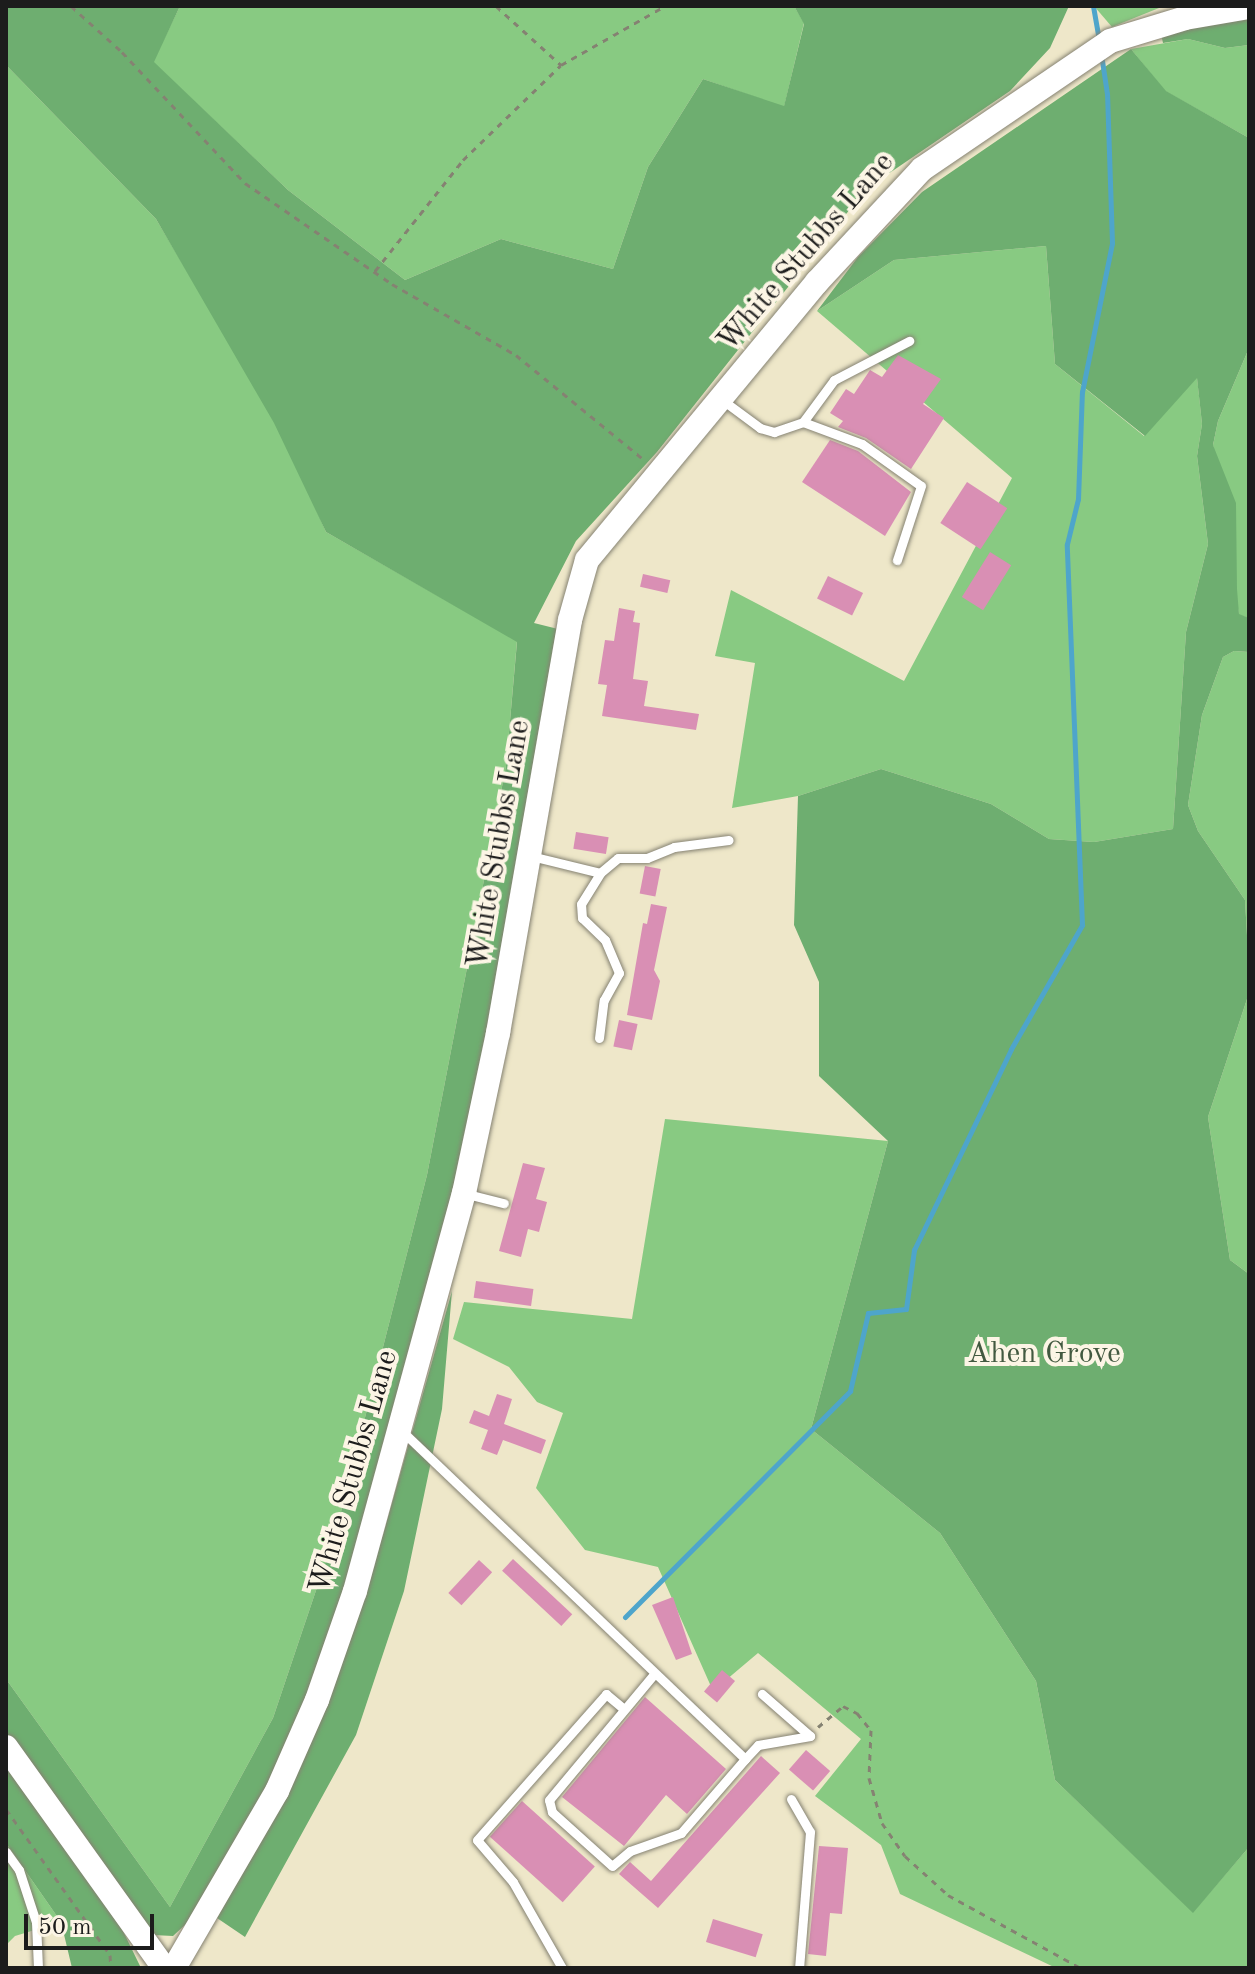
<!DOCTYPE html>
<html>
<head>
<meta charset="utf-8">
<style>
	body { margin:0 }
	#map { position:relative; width:1255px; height:1974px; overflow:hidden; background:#eee7c9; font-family:"Old Standard TT",serif }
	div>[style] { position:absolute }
	.green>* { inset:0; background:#88ca82 }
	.forest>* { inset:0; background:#6eae70 }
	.stream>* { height:5px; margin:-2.5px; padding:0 2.5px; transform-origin:2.5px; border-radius:2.5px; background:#4ea5cb }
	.building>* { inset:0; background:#d98fb4; transform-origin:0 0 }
	.path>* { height:3px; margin-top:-1.5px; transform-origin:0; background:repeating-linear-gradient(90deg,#858272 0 6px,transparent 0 12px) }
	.roads { filter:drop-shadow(0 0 2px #858272) drop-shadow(0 0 2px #858272) }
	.service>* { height:9px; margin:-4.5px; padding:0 4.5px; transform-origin:4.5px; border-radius:4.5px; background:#fff }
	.tertiary>* { height:24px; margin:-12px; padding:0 12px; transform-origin:12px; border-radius:12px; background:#fff }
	span { translate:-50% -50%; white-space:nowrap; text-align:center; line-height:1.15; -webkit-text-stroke:8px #fcf5e5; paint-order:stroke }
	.street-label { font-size:30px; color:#1c1c1c }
	.park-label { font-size:30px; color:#425940 }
	.frame { position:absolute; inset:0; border:8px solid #1c1c1c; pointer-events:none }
	.scale { position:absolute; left:24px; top:1914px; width:130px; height:36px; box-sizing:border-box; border:4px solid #1c1c1c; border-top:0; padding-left:10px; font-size:24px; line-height:28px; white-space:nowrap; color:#1c1c1c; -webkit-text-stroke:6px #fcf5e5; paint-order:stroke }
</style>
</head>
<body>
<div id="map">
	<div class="green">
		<div style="clip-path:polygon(180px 6px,794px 6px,804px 23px,784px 107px,703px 79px,648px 167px,613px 269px,501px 239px,405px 280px,288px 190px,153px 62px)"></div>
		<div style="clip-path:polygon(1094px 6px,1164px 6px,1112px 27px)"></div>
		<div style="clip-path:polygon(1188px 39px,1225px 48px,1249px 45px,1249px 138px,1165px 91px,1131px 49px)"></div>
		<div style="clip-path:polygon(6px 65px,156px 219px,281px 430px,326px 532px,517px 641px,506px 766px,427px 1175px,336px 1531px,273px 1718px,170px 1907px,6px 1679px)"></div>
		<div style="clip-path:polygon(1046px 246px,1055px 364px,1144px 436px,1197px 377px,1202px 424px,1197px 456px,1208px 544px,1186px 632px,1173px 829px,1094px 842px,1049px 839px,991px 804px,881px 769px,798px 796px,732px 808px,755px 663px,715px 656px,731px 590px,904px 681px,1012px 478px,817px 311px,894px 260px)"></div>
		<div style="clip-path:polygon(1249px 348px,1249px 618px,1239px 615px,1213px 445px,1218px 421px)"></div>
		<div style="clip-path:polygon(1234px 651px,1249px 652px,1249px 970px,1245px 900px,1198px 831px,1188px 805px,1202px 715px,1223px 657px)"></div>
		<div style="clip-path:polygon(1249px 993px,1249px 1274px,1230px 1260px,1208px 1117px)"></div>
		<div style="clip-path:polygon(665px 1119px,888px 1141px,811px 1429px,940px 1533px,1036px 1681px,1055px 1780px,1193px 1912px,1249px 1847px,1249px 1968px,1056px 1968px,900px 1894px,881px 1845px,815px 1796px,861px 1739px,758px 1653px,713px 1691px,658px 1567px,585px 1550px,536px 1488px,563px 1413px,537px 1402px,509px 1367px,453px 1339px,464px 1302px,632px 1319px)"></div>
		<div style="clip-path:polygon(6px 1843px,61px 1922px,15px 1936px,6px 1945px)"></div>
	</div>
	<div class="forest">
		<div style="clip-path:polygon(6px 6px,180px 6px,154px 62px,288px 190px,405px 280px,501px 239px,613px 269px,648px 167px,703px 79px,784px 106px,804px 24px,794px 6px,1069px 6px,1050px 48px,1010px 91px,866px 189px,657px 452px,576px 541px,534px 623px,558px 629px,474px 1107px,351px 1586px,282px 1765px,187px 1923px,173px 1936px,153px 1935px,6px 1736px,6px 1679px,170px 1907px,273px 1718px,336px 1531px,427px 1175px,506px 766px,517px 642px,326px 532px,274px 423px,156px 219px,6px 65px)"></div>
		<div style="clip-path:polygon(1249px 15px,1249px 45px,1225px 48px,1188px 39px,1163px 43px,1160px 30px)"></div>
		<div style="clip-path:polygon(1131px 49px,1166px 91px,1249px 138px,1249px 348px,1218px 421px,1213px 445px,1236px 503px,1237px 589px,1239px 614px,1249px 618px,1249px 652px,1234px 651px,1223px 657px,1202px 715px,1188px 805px,1198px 831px,1245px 900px,1249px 970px,1249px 993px,1208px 1117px,1230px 1260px,1249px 1274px,1249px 1847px,1193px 1913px,1055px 1780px,1036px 1681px,940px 1533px,811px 1429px,888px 1141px,819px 1076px,819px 982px,794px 925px,798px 796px,881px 769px,991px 804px,1049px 839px,1094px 842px,1173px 829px,1186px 632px,1208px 544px,1197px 456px,1202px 424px,1197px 378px,1145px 436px,1055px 364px,1046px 246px,894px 260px,817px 311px,858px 257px,922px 192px)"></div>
		<div style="clip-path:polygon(452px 1291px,442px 1409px,404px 1591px,356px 1735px,245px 1937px,217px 1918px,280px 1806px,383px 1535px)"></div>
		<div style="clip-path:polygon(6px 1763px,123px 1931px,141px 1968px,72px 1968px,61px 1922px,6px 1843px)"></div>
	</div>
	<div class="stream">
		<div style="left:1093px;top:6px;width:36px;rotate:80deg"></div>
		<div style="left:625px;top:1617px;width:319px;rotate:-45.1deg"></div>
		<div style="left:850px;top:1391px;width:80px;rotate:-77deg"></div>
		<div style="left:868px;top:1313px;width:38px;rotate:-6deg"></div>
		<div style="left:906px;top:1309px;width:60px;rotate:-82.3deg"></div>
		<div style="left:914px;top:1250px;width:223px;rotate:-64.2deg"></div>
		<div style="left:1011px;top:1049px;width:143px;rotate:-60.2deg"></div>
		<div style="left:1082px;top:925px;width:381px;rotate:-92.3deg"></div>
		<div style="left:1067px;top:544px;width:46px;rotate:-76.3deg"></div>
		<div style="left:1078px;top:499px;width:107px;rotate:-87.9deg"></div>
		<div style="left:1082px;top:392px;width:152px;rotate:-78.6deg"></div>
		<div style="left:1112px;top:243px;width:149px;rotate:-91.9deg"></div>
		<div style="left:1107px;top:94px;width:40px;rotate:-98.5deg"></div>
	</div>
	<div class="building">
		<div style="clip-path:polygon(898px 355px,941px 379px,923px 404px,944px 418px,911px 469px,866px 438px,838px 427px,843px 421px,830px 413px,846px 389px,854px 394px,870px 370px,882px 377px)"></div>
		<div style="clip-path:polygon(830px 440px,858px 451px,911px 492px,885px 536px,802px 482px)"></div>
		<div style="left:967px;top:482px;width:48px;height:49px;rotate:33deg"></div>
		<div style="left:990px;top:552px;width:25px;height:53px;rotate:32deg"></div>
		<div style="left:643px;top:574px;width:28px;height:13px;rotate:13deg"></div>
		<div style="left:828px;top:576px;width:39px;height:25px;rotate:26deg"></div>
		<div style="clip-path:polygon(619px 608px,635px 611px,633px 622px,640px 623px,633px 679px,648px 681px,644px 706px,699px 714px,696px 730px,602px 716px,607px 685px,598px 684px,605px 640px,614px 641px)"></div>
		<div style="left:576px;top:832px;width:33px;height:17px;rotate:9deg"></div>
		<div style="left:645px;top:866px;width:16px;height:28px;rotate:11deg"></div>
		<div style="clip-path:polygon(651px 904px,667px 907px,654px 970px,660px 981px,652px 1020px,627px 1015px,643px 923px,647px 924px)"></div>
		<div style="left:619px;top:1020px;width:19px;height:27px;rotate:12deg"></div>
		<div style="clip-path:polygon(523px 1163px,545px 1168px,536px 1199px,547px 1202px,539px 1232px,528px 1229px,521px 1257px,499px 1251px)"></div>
		<div style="left:476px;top:1281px;width:58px;height:17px;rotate:8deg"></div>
		<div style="clip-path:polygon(497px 1394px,512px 1399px,504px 1424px,546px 1440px,541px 1454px,503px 1440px,497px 1455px,481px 1449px,488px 1430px,469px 1423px,474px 1410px,489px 1416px)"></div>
		<div style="left:513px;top:1559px;width:81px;height:16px;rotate:43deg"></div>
		<div style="left:479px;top:1560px;width:18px;height:45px;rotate:43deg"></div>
		<div style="clip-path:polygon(673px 1597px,692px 1654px,676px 1660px,652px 1605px)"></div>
		<div style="left:722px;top:1670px;width:17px;height:28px;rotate:40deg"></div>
		<div style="clip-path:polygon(645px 1697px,726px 1769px,687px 1814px,666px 1795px,624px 1846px,562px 1797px)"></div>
		<div style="left:806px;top:1750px;width:32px;height:26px;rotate:41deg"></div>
		<div style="clip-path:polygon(761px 1756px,780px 1773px,658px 1908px,619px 1874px,630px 1862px,651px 1881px)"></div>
		<div style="left:522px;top:1801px;width:98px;height:48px;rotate:42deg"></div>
		<div style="clip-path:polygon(819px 1846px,848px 1848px,842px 1914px,830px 1913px,826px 1956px,808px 1954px)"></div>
		<div style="left:713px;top:1919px;width:52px;height:24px;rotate:17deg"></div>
	</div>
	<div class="path">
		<div style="left:71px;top:6px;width:69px;rotate:42deg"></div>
		<div style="left:122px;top:52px;width:180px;rotate:46.8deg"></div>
		<div style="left:245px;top:183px;width:178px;rotate:34.5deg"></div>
		<div style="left:392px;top:284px;width:143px;rotate:29.8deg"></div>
		<div style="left:516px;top:355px;width:164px;rotate:39.3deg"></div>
		<div style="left:496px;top:6px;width:88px;rotate:42.2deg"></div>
		<div style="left:375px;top:271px;width:142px;rotate:-51.6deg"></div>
		<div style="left:463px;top:160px;width:136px;rotate:-44.1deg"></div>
		<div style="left:561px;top:65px;width:120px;rotate:-29.6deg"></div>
		<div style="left:818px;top:1727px;width:33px;rotate:-40deg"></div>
		<div style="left:843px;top:1706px;width:16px;rotate:27deg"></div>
		<div style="left:857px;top:1713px;width:22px;rotate:51deg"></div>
		<div style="left:871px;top:1730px;width:48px;rotate:92.4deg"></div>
		<div style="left:869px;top:1778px;width:47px;rotate:73.9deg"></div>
		<div style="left:882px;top:1823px;width:40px;rotate:55.1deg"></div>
		<div style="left:905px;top:1856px;width:58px;rotate:42.2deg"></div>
		<div style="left:948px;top:1895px;width:152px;rotate:28.8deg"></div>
		<div style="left:6px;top:1809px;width:179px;rotate:54.5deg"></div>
		<div style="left:110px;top:1955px;width:13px;rotate:86deg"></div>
	</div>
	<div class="roads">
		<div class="service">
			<div style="left:721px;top:399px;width:49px;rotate:36.6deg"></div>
			<div style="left:760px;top:428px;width:15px;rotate:16deg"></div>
			<div style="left:774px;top:432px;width:31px;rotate:-19deg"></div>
			<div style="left:803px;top:422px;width:63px;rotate:20.4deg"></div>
			<div style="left:862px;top:444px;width:72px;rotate:35.4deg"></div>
			<div style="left:921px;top:486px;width:78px;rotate:108deg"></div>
			<div style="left:803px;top:422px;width:52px;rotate:-53.6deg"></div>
			<div style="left:834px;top:380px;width:85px;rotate:-27.5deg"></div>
			<div style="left:531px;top:856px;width:71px;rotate:13.8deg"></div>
			<div style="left:600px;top:873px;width:23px;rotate:-40deg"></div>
			<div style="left:618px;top:858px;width:29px"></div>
			<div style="left:647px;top:858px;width:29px;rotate:-22deg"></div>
			<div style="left:674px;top:847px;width:55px;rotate:-7.3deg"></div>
			<div style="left:599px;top:1038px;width:38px;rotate:-83deg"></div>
			<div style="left:604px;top:1000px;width:31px;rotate:-61deg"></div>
			<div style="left:619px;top:973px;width:36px;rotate:-113deg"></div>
			<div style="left:605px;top:940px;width:32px;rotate:-136deg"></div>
			<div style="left:582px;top:918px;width:14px;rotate:-94deg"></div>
			<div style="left:581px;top:904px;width:36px;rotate:-58deg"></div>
			<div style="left:467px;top:1194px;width:38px;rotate:14deg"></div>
			<div style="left:401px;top:1430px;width:476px;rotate:43.7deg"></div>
			<div style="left:745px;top:1759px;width:98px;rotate:130.9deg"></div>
			<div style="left:681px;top:1833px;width:54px;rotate:160.6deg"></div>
			<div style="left:630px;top:1851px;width:23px;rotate:140deg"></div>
			<div style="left:612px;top:1866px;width:81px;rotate:-138deg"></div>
			<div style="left:552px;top:1812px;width:12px;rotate:-104deg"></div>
			<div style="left:549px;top:1800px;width:163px;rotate:-50.2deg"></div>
			<div style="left:745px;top:1759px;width:19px;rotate:-47deg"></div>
			<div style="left:758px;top:1745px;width:53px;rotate:-9.8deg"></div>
			<div style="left:810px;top:1736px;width:64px;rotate:-138.8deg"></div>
			<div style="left:791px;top:1799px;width:38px;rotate:60deg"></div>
			<div style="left:810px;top:1832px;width:136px;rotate:94.6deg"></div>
			<div style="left:6px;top:1852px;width:22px;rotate:54deg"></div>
			<div style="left:19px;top:1870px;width:55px;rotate:71.9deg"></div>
			<div style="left:36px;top:1922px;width:46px;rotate:87.5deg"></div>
			<div style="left:562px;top:1968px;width:99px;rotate:-119.7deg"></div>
			<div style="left:513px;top:1882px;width:55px;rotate:-130.6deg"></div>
			<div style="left:477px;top:1840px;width:195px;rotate:-48.5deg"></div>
			<div style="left:606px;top:1694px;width:23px;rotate:40deg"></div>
		</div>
		<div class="tertiary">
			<div style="left:6px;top:1747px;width:272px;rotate:54.4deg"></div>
			<div style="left:174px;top:1968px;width:205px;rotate:-59.8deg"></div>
			<div style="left:277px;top:1791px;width:99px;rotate:-66.3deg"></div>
			<div style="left:317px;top:1700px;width:115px;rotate:-70.8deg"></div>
			<div style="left:355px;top:1591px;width:413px;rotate:-74.7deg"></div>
			<div style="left:464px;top:1193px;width:164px;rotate:-78deg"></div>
			<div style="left:498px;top:1033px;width:419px;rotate:-80.1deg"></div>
			<div style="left:570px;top:620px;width:62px;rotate:-74.2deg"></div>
			<div style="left:587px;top:560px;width:361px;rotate:-50.4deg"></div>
			<div style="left:817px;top:282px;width:154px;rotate:-47.1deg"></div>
			<div style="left:922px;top:169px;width:227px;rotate:-34.2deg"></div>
			<div style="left:1110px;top:41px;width:78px;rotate:-17deg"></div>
			<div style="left:1185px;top:18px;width:65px;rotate:-9.8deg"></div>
		</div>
	</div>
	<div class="street-label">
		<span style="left:806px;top:252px;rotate:-49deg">White Stubbs Lane</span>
		<span style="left:499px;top:844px;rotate:-80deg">White Stubbs Lane</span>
		<span style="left:354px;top:1472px;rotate:-74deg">White Stubbs Lane</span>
	</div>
	<div class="park-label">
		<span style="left:1044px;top:1354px">Ahen Grove</span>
	</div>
	<div class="frame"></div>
	<div class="scale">50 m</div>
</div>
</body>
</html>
